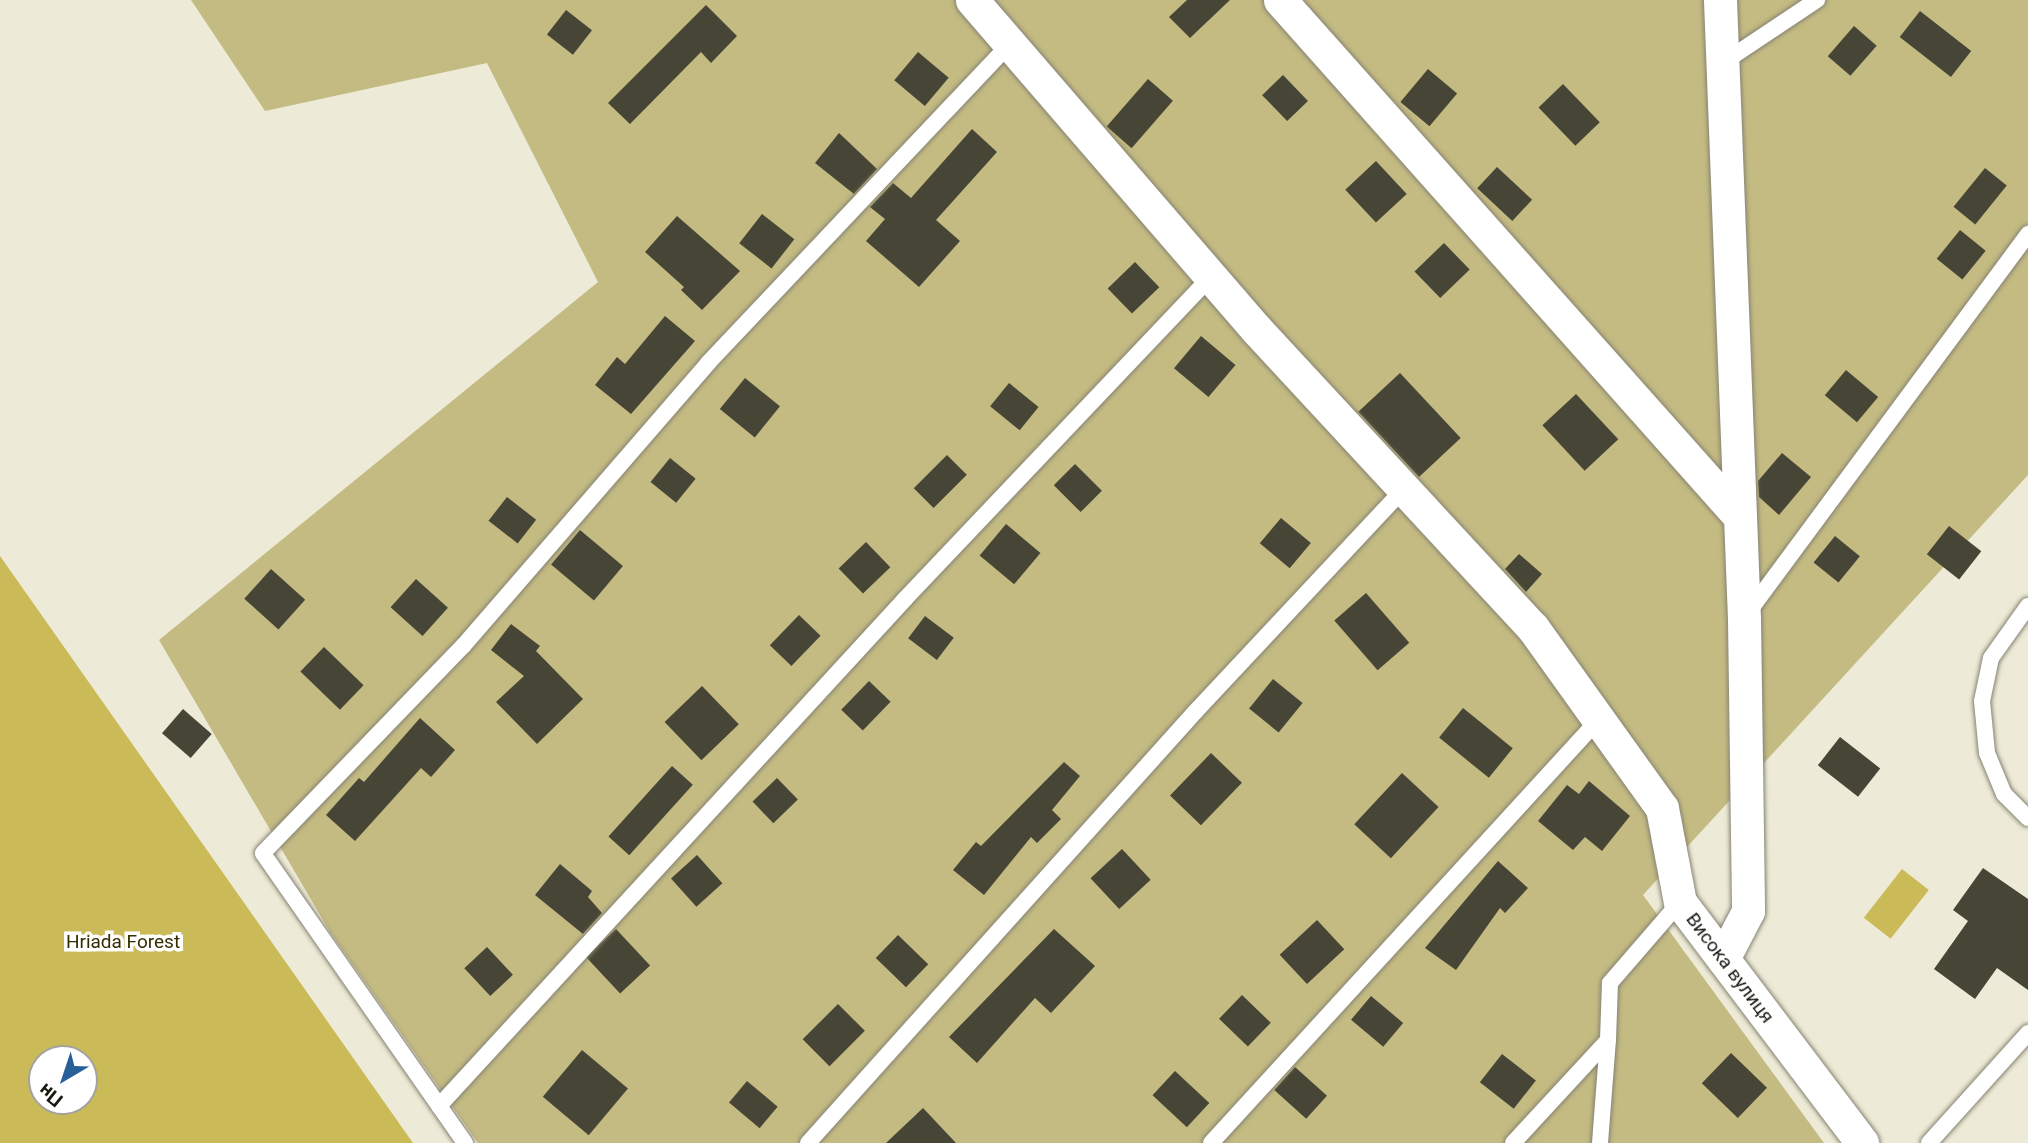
<!DOCTYPE html>
<html>
<head>
<meta charset="utf-8">
<style>
	body { margin:0 }
	#map { position:relative; width:2028px; height:1143px; overflow:hidden; background:#edead7; font-family:Roboto,sans-serif }
	div>[style] { position:absolute }
	.green>* { inset:0; background:#c4bb83 }
	.forest>* { inset:0; background:#cabb58; transform-origin:0 0 }
	.building>* { inset:0; background:#474535; transform-origin:0 0 }
	.roads { filter:drop-shadow(0 0 2px #868372) drop-shadow(0 0 2px #868372) }
	.service>* { height:16px; margin:-8px; padding:0 8px; transform-origin:8px; border-radius:8px; background:#fff }
	.minor>* { height:33px; margin:-16.5px; padding:0 16.5px; transform-origin:16.5px; border-radius:16.5px; background:#fff }
	span { translate:-50% -50%; white-space:nowrap; text-align:center; line-height:1.15; -webkit-text-stroke:7px #fff; paint-order:stroke }
	.park-label { font-size:19px; color:#332d01 }
	.street-label { font-size:19px; color:#181710 }
	.north { position:absolute; left:28px; top:1045px; width:70px; height:70px; box-sizing:border-box; background:#fff; border:2px solid #a3a29f; border-radius:50%; rotate:219deg; font-size:19px; font-weight:700; line-height:28px; text-align:center; color:#181710 }
	.north::after { content:''; display:block; margin:auto; width:24px; height:32px; background:#276098; clip-path:polygon(50% 0,100% 100%,50% 72%,0 100%) }
</style>
</head>
<body>
<div id="map">
	<div class="green">
		<div style="clip-path:polygon(191px 0,2028px 0,2028px 475px,1643px 895px,1824px 1143px,478px 1143px,330px 932px,159px 640px,598px 282px,487px 63px,265px 111px)"></div>
	</div>
	<div class="forest">
		<div style="clip-path:polygon(evenodd,0 556px,413px 1143px,0 1143px,0 556px,84px 1059px,84px 1101px,42px 1101px,42px 1059px,84px 1059px)"></div>
		<div style="left:1902px;top:869px;width:34px;height:62px;rotate:38deg"></div>
	</div>
	<div class="building">
		<div style="clip-path:polygon(1187px 0,1230px 0,1190px 38px,1169px 17px)"></div>
		<div style="clip-path:polygon(706px 5px,737px 36px,711px 63px,701px 52px,630px 124px,608px 103px)"></div>
		<div style="left:566px;top:10px;width:33px;height:31px;rotate:38deg"></div>
		<div style="left:1920px;top:11px;width:65px;height:33px;rotate:38deg"></div>
		<div style="left:1854px;top:26px;width:30px;height:40px;rotate:41deg"></div>
		<div style="left:918px;top:52px;width:40px;height:37px;rotate:40deg"></div>
		<div style="left:1428px;top:69px;width:38px;height:43px;rotate:40deg"></div>
		<div style="left:1283px;top:75px;width:36px;height:29px;rotate:46deg"></div>
		<div style="left:1148px;top:79px;width:33px;height:63px;rotate:41deg"></div>
		<div style="left:1563px;top:84px;width:53px;height:34px;rotate:46deg"></div>
		<div style="clip-path:polygon(972px 129px,997px 152px,936px 220px,960px 241px,919px 287px,866px 241px,885px 219px,870px 207px,893px 183px,911px 198px)"></div>
		<div style="clip-path:polygon(839px 133px,877px 169px,854px 194px,815px 163px)"></div>
		<div style="left:1376px;top:161px;width:45px;height:42px;rotate:47deg"></div>
		<div style="left:1497px;top:167px;width:48px;height:29px;rotate:43deg"></div>
		<div style="left:1985px;top:168px;width:28px;height:50px;rotate:39deg"></div>
		<div style="left:762px;top:214px;width:41px;height:37px;rotate:38deg"></div>
		<div style="clip-path:polygon(677px 216px,740px 271px,702px 310px,681px 290px,684px 287px,645px 252px)"></div>
		<div style="left:1960px;top:230px;width:33px;height:37px;rotate:39deg"></div>
		<div style="left:1444px;top:243px;width:37px;height:41px;rotate:46deg"></div>
		<div style="left:1135px;top:262px;width:35px;height:38px;rotate:46deg"></div>
		<div style="clip-path:polygon(665px 316px,695px 341px,631px 414px,595px 385px,617px 357px,625px 364px)"></div>
		<div style="left:1201px;top:336px;width:45px;height:42px;rotate:40deg"></div>
		<div style="left:1846px;top:370px;width:42px;height:33px;rotate:40deg"></div>
		<div style="left:1400px;top:373px;width:89px;height:57px;rotate:47deg"></div>
		<div style="left:745px;top:378px;width:45px;height:40px;rotate:39deg"></div>
		<div style="left:1009px;top:383px;width:38px;height:30px;rotate:39deg"></div>
		<div style="left:1576px;top:394px;width:62px;height:46px;rotate:47deg"></div>
		<div style="clip-path:polygon(1782px 453px,1811px 477px,1779px 515px,1759px 497px,1758px 481px)"></div>
		<div style="left:947px;top:455px;width:28px;height:47px;rotate:45deg"></div>
		<div style="left:670px;top:458px;width:33px;height:31px;rotate:39deg"></div>
		<div style="left:1075px;top:464px;width:38px;height:30px;rotate:45deg"></div>
		<div style="left:507px;top:497px;width:37px;height:30px;rotate:38deg"></div>
		<div style="left:1281px;top:518px;width:39px;height:33px;rotate:40deg"></div>
		<div style="left:1006px;top:524px;width:45px;height:41px;rotate:40deg"></div>
		<div style="left:1949px;top:526px;width:41px;height:36px;rotate:38deg"></div>
		<div style="left:580px;top:530px;width:56px;height:45px;rotate:40deg"></div>
		<div style="left:1835px;top:536px;width:32px;height:34px;rotate:39deg"></div>
		<div style="left:866px;top:542px;width:35px;height:38px;rotate:46deg"></div>
		<div style="clip-path:polygon(1519px 554px,1542px 574px,1526px 592px,1505px 569px)"></div>
		<div style="left:271px;top:569px;width:46px;height:40px;rotate:42deg"></div>
		<div style="left:416px;top:579px;width:43px;height:38px;rotate:42deg"></div>
		<div style="left:1366px;top:593px;width:66px;height:42px;rotate:49deg"></div>
		<div style="left:799px;top:615px;width:30px;height:42px;rotate:44deg"></div>
		<div style="left:925px;top:616px;width:36px;height:28px;rotate:37deg"></div>
		<div style="clip-path:polygon(511px 624px,540px 646px,536px 651px,583px 699px,537px 744px,496px 702px,524px 676px,491px 650px)"></div>
		<div style="left:324px;top:647px;width:55px;height:34px;rotate:44deg"></div>
		<div style="left:1273px;top:679px;width:38px;height:38px;rotate:39deg"></div>
		<div style="left:869px;top:681px;width:30px;height:40px;rotate:44deg"></div>
		<div style="left:702px;top:686px;width:53px;height:52px;rotate:46deg"></div>
		<div style="left:1463px;top:708px;width:64px;height:38px;rotate:39deg"></div>
		<div style="left:183px;top:709px;width:38px;height:32px;rotate:41deg"></div>
		<div style="clip-path:polygon(420px 718px,455px 750px,431px 777px,421px 768px,355px 841px,326px 815px,359px 778px,364px 782px)"></div>
		<div style="left:1840px;top:737px;width:51px;height:36px;rotate:38deg"></div>
		<div style="left:1211px;top:753px;width:43px;height:59px;rotate:44deg"></div>
		<div style="clip-path:polygon(1064px 762px,1080px 776px,1052px 810px,1061px 819px,1037px 843px,1031px 837px,984px 895px,953px 870px,976px 842px,981px 846px)"></div>
		<div style="left:672px;top:766px;width:28px;height:95px;rotate:42deg"></div>
		<div style="left:1402px;top:773px;width:50px;height:70px;rotate:43deg"></div>
		<div style="left:777px;top:778px;width:30px;height:34px;rotate:46deg"></div>
		<div style="clip-path:polygon(1589px 781px,1630px 816px,1602px 851px,1585px 837px,1573px 850px,1538px 821px,1567px 785px,1579px 794px)"></div>
		<div style="left:1122px;top:849px;width:42px;height:43px;rotate:47deg"></div>
		<div style="left:697px;top:855px;width:38px;height:35px;rotate:48deg"></div>
		<div style="clip-path:polygon(1498px 861px,1528px 888px,1505px 913px,1500px 908px,1456px 970px,1425px 948px)"></div>
		<div style="clip-path:polygon(560px 864px,592px 891px,588px 897px,602px 913px,583px 934px,535px 895px)"></div>
		<div style="clip-path:polygon(1983px 868px,2028px 899px,2028px 990px,1997px 968px,1975px 999px,1934px 969px,1968px 921px,1953px 910px)"></div>
		<div style="left:1317px;top:920px;width:40px;height:51px;rotate:47deg"></div>
		<div style="left:616px;top:929px;width:50px;height:41px;rotate:47deg"></div>
		<div style="clip-path:polygon(1054px 929px,1095px 966px,1051px 1013px,1035px 998px,977px 1063px,949px 1037px)"></div>
		<div style="left:898px;top:935px;width:42px;height:32px;rotate:44deg"></div>
		<div style="left:487px;top:947px;width:38px;height:31px;rotate:47deg"></div>
		<div style="left:1242px;top:995px;width:40px;height:33px;rotate:44deg"></div>
		<div style="left:1371px;top:996px;width:42px;height:31px;rotate:40deg"></div>
		<div style="left:838px;top:1004px;width:38px;height:50px;rotate:45deg"></div>
		<div style="left:582px;top:1050px;width:60px;height:61px;rotate:40deg"></div>
		<div style="left:1731px;top:1053px;width:50px;height:42px;rotate:44deg"></div>
		<div style="left:1502px;top:1054px;width:43px;height:36px;rotate:38deg"></div>
		<div style="left:1295px;top:1067px;width:43px;height:31px;rotate:42deg"></div>
		<div style="left:1175px;top:1071px;width:47px;height:33px;rotate:43deg"></div>
		<div style="left:747px;top:1081px;width:40px;height:28px;rotate:40deg"></div>
		<div style="clip-path:polygon(923px 1108px,956px 1143px,886px 1143px)"></div>
	</div>
	<div class="roads">
		<div class="service">
			<div style="left:1724px;top:62px;width:112px;rotate:-33.7deg"></div>
			<div style="left:2028px;top:606px;width:64px;rotate:125.4deg"></div>
			<div style="left:1991px;top:658px;width:44px;rotate:101.8deg"></div>
			<div style="left:1982px;top:701px;width:52px;rotate:84.5deg"></div>
			<div style="left:1987px;top:753px;width:44px;rotate:67.5deg"></div>
			<div style="left:2004px;top:794px;width:34px;rotate:45deg"></div>
			<div style="left:1747px;top:614px;width:473px;rotate:-53.5deg"></div>
			<div style="left:439px;top:1106px;width:689px;rotate:-47.41deg"></div>
			<div style="left:905px;top:599px;width:444px;rotate:-46.5deg"></div>
			<div style="left:465px;top:1143px;width:353px;rotate:-124.9deg"></div>
			<div style="left:263px;top:853px;width:289px;rotate:-46deg"></div>
			<div style="left:464px;top:645px;width:373px;rotate:-49.1deg"></div>
			<div style="left:708px;top:363px;width:439px;rotate:-46.6deg"></div>
			<div style="left:808px;top:1143px;width:579px;rotate:-48.08deg"></div>
			<div style="left:1195px;top:712px;width:306px;rotate:-46.9deg"></div>
			<div style="left:1211px;top:1143px;width:575px;rotate:-47.54deg"></div>
			<div style="left:1513px;top:1143px;width:140px;rotate:-47.3deg"></div>
			<div style="left:1608px;top:1040px;width:57px;rotate:-88deg"></div>
			<div style="left:1610px;top:983px;width:107px;rotate:-49.2deg"></div>
			<div style="left:1600px;top:1143px;width:103px;rotate:-85.6deg"></div>
			<div style="left:1929px;top:1143px;width:148px;rotate:-48deg"></div>
		</div>
		<div class="minor">
			<div style="left:972px;top:0;width:435px;rotate:49.2deg"></div>
			<div style="left:1256px;top:329px;width:408px;rotate:47.2deg"></div>
			<div style="left:1533px;top:628px;width:221px;rotate:54.4deg"></div>
			<div style="left:1662px;top:808px;width:96px;rotate:79.2deg"></div>
			<div style="left:1680px;top:902px;width:302px;rotate:52.9deg"></div>
			<div style="left:1280px;top:0;width:692px;rotate:48.34deg"></div>
			<div style="left:1720px;top:0;width:619px;rotate:87.78deg"></div>
			<div style="left:1744px;top:619px;width:292px;rotate:89.2deg"></div>
			<div style="left:1748px;top:911px;width:54px;rotate:117.5deg"></div>
		</div>
	</div>
	<div class="park-label">
		<span style="left:123px;top:942px">Hriada Forest</span>
	</div>
	<div class="street-label">
		<span style="left:1730px;top:968px;rotate:53deg">Висока вулиця</span>
	</div>
	<div class="north">Пн</div>
</div>
</body>
</html>
